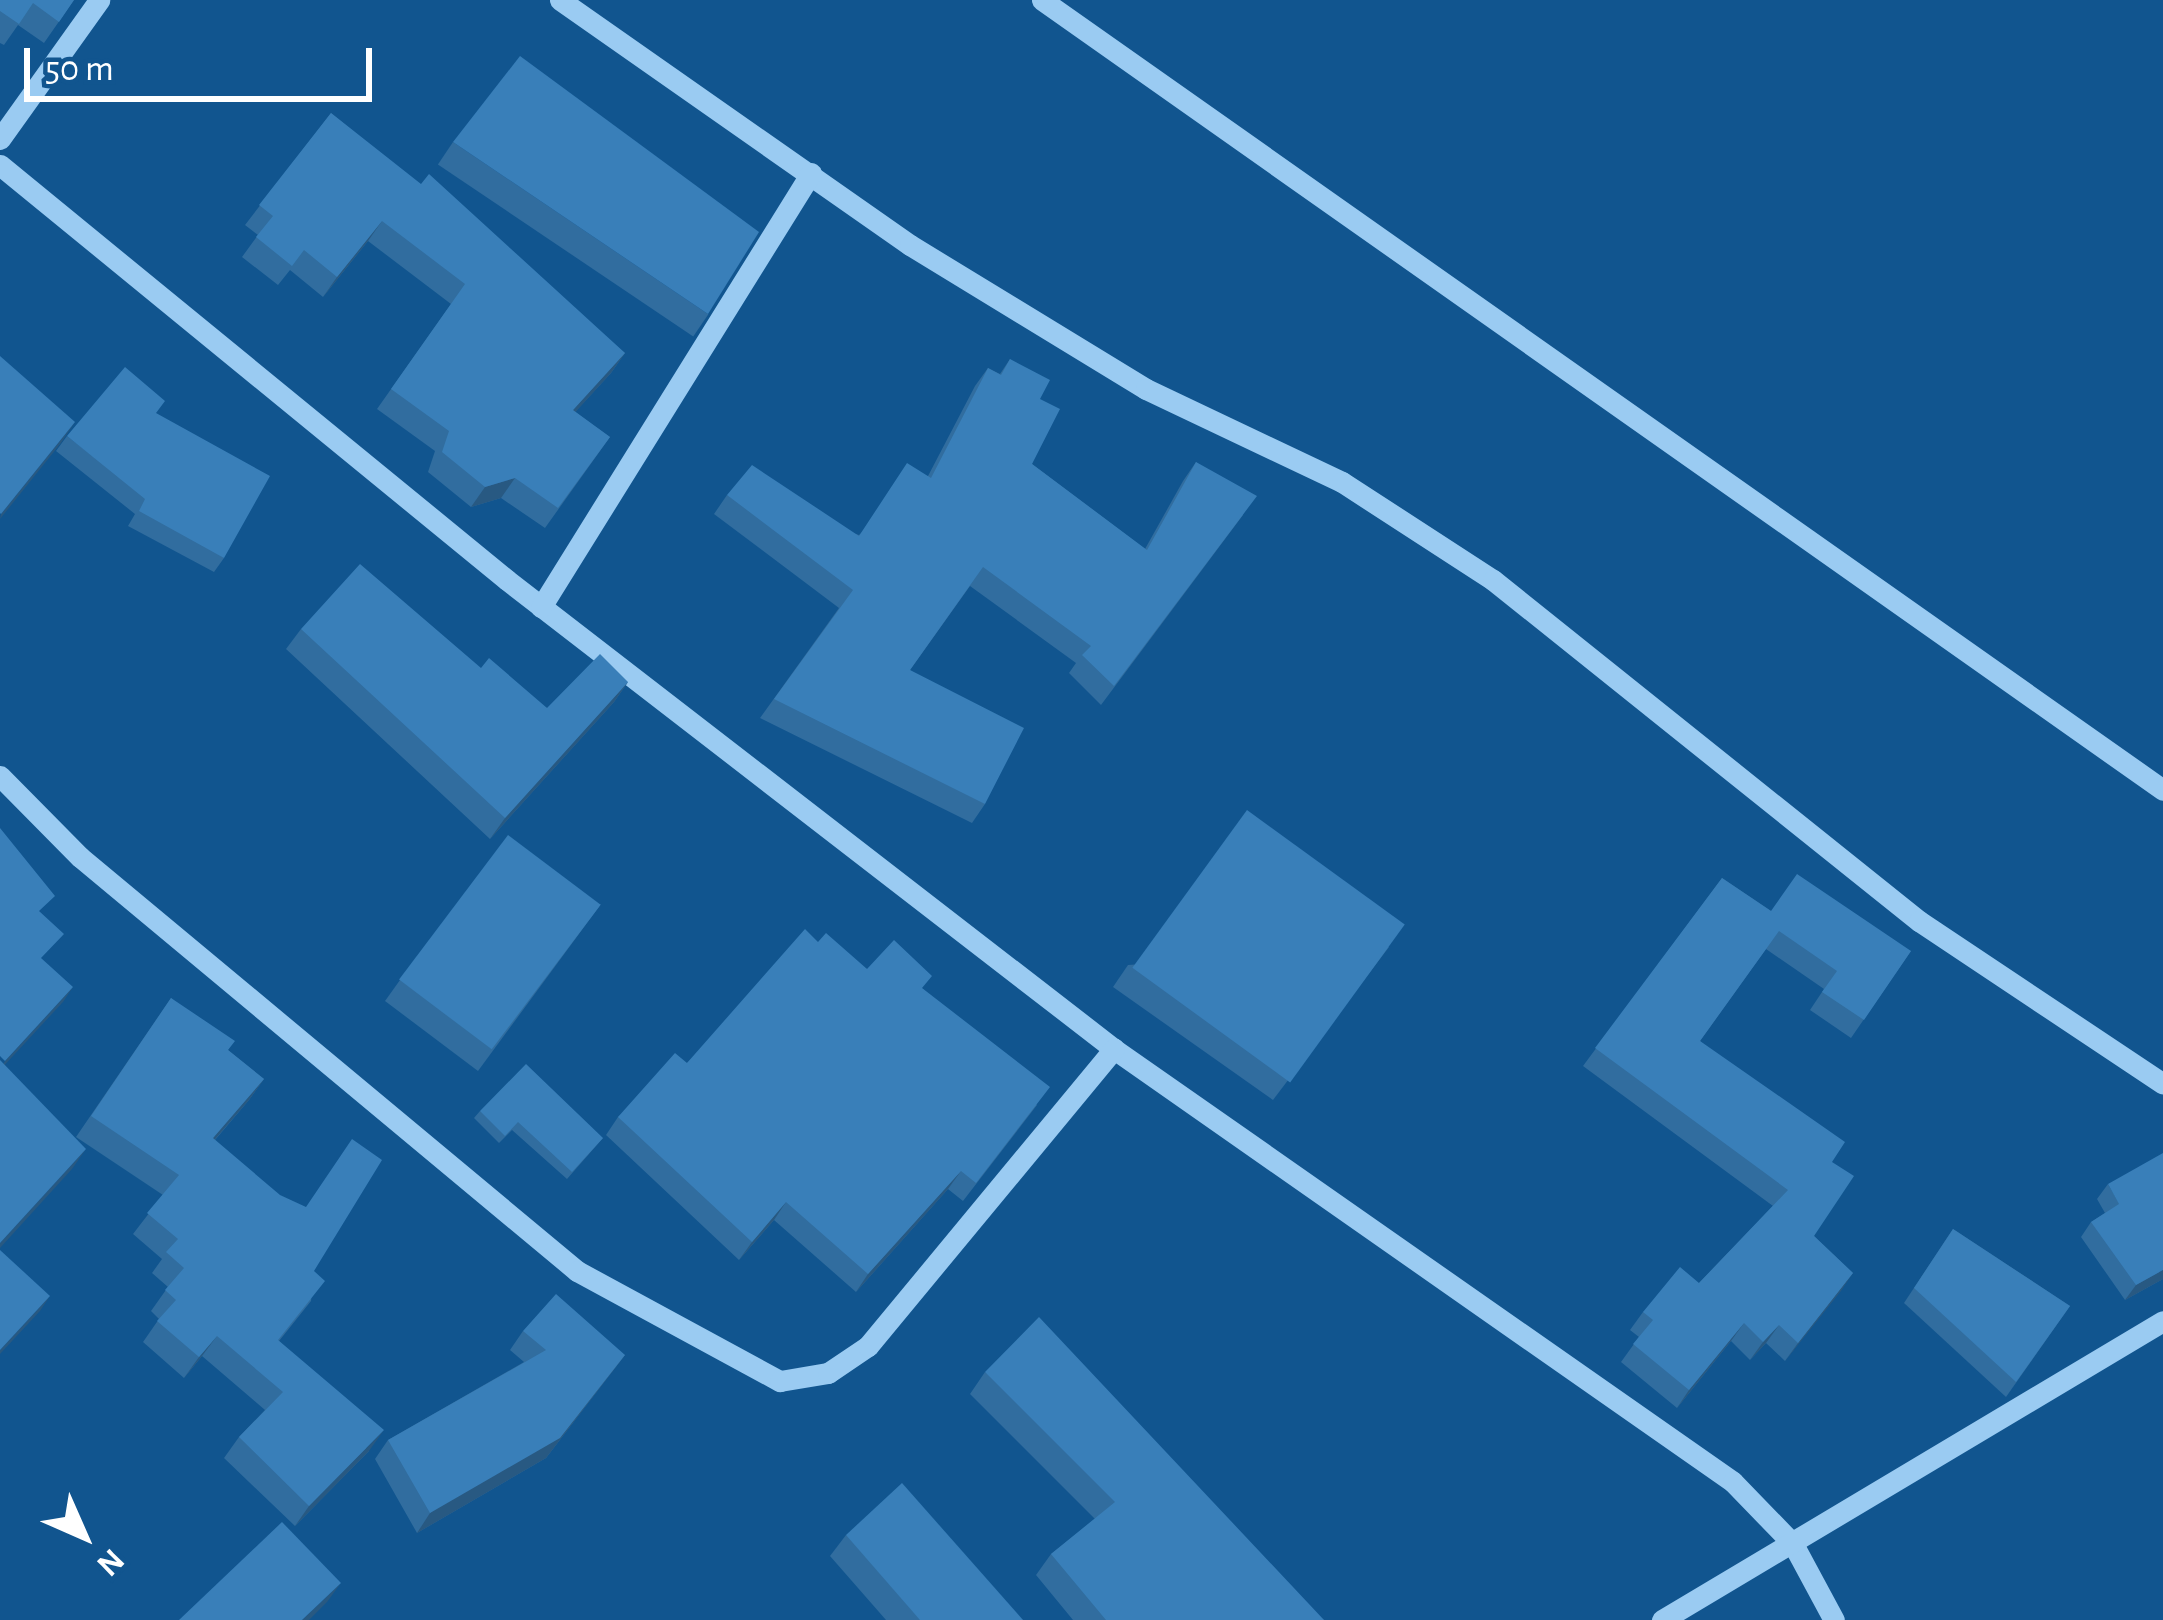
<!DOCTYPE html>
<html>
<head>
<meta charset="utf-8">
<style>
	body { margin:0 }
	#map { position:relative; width:2163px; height:1620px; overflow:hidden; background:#11558f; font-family:"Alegreya Sans",sans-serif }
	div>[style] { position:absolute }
	.minor>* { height:21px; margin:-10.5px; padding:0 10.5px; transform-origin:10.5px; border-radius:10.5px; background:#9acbf2 }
	.wall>* { inset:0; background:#316d9f; transform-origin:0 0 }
	.shaded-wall>* { inset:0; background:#285982 }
	.building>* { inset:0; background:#397fb9; transform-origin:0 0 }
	span { translate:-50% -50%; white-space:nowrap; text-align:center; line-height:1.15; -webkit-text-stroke:10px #11558f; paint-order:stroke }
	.north { position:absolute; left:24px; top:1476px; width:120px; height:120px; -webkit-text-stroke:9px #11558f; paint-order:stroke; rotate:135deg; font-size:33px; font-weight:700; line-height:48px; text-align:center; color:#fff }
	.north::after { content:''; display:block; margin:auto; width:42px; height:54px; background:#fff; clip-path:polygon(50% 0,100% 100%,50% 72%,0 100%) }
	.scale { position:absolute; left:24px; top:48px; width:348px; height:54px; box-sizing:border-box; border:6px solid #fff; border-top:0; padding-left:15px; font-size:36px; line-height:42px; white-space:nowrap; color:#fff; -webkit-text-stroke:9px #11558f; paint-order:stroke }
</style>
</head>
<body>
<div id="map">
	<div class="minor">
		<div style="left:560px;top:0;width:427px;rotate:35deg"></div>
		<div style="left:910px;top:245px;width:276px;rotate:31.4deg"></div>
		<div style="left:1146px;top:389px;width:217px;rotate:25.4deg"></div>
		<div style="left:1342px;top:482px;width:180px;rotate:33deg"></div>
		<div style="left:1493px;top:580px;width:546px;rotate:38.68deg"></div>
		<div style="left:1919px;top:921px;width:293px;rotate:33.7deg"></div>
		<div style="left:1042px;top:0;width:1371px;rotate:35.17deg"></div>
		<div style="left:0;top:139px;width:171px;rotate:-54.5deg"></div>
		<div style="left:0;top:165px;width:655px;rotate:39.3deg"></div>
		<div style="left:507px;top:580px;width:767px;rotate:37.69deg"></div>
		<div style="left:1114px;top:1049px;width:755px;rotate:34.97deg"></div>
		<div style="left:1733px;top:1482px;width:86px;rotate:45.9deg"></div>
		<div style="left:1793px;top:1544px;width:86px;rotate:61.7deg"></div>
		<div style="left:541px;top:607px;width:511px;rotate:-58.11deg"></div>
		<div style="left:0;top:776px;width:114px;rotate:45.4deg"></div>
		<div style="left:80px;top:857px;width:647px;rotate:39.79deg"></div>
		<div style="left:577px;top:1271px;width:231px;rotate:28.5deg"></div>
		<div style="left:780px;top:1381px;width:49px;rotate:-9.5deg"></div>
		<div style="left:828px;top:1373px;width:48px;rotate:-34deg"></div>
		<div style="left:868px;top:1346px;width:386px;rotate:-50.4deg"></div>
		<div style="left:1662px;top:1620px;width:583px;rotate:-30.83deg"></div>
	</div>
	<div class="wall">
		<div style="clip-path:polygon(0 0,74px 0,44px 43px,18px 25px,4px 45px,0 43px)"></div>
		<div style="clip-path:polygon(331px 113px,625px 353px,611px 373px,575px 412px,610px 437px,545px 528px,501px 498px,471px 507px,428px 472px,435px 451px,377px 409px,451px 304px,368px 241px,323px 297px,290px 270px,278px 285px,242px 257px,258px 235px,245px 225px)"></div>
		<div style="left:453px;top:142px;width:308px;height:27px;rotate:34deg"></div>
		<div style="clip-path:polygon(1010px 359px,1040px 399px,1032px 464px,1145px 549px,1183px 481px,1196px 462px,1243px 515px,1101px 705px,1069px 673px,1076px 663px,970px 586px,910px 670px,985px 804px,972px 823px,760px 718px,839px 608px,714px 514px,727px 495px,859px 535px,928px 476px,975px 386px,988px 368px,1000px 374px)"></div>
		<div style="clip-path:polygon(67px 436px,224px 558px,214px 572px,128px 526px,135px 514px,56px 451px)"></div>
		<div style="clip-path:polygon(301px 629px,481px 668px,547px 708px,628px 682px,614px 702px,490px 839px,286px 649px)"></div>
		<div style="clip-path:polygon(1722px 878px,1771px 911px,1911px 951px,1851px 1038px,1810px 1010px,1824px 989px,1766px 949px,1700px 1041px,1832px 1162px,1814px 1236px,1853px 1273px,1785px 1361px,1766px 1343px,1750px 1360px,1731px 1341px,1677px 1408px,1621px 1362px,1639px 1337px,1630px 1330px,1643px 1312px,1699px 1283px,1773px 1206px,1583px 1066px)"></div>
		<div style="clip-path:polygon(601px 904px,478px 1071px,385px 1001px,400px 980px)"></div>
		<div style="clip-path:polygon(818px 942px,867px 969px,923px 989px,1037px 1105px,963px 1201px,948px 1189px,856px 1292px,774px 1220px,739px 1260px,606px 1135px,618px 1117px,687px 1063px)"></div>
		<div style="clip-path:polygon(1389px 947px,1273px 1100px,1113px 987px,1128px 965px)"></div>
		<div style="clip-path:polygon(171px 998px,228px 1050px,264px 1079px,249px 1100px,215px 1140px,314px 1271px,311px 1301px,279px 1341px,369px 1451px,295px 1526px,224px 1458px,239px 1437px,265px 1410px,202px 1356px,184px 1378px,143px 1342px,159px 1319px,151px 1311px,168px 1287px,152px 1273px,162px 1259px,133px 1234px,163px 1195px,76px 1137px)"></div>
		<div style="clip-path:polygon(480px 1111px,603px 1138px,567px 1179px,512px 1130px,499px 1143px,474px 1118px)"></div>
		<div style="clip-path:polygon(2108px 1184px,2163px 1279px,2125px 1300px,2081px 1237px,2091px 1222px,2105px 1213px,2097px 1199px)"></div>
		<div style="clip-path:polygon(1953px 1229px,2070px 1306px,2006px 1397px,1904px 1303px)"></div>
		<div style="clip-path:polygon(523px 1331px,625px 1355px,546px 1458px,417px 1533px,375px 1459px,388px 1440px,524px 1362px,510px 1350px)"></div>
		<div style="clip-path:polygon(985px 1372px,1324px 1620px,1073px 1620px,1036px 1575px,1051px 1554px,1095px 1519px,970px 1394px)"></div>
		<div style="clip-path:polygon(846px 1535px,1023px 1620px,886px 1620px,830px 1556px)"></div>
	</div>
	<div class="shaded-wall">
		<div style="clip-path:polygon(382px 221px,368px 241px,323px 297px,337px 277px)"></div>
		<div style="clip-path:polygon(625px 353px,611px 373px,559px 430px,573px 410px)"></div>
		<div style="clip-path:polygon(75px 422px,61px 443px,0 519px,1px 514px)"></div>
		<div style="clip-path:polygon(515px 478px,501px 498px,471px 507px,485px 487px)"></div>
		<div style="clip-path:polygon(628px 682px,614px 702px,490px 839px,505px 818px)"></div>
		<div style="clip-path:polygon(73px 987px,63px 1002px,0 1070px,5px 1061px)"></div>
		<div style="clip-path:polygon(264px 1079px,249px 1100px,198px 1159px,213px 1138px)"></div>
		<div style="clip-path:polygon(86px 1149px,72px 1169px,0 1248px,0 1243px)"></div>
		<div style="clip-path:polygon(961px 1171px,948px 1189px,856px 1292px,868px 1274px)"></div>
		<div style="clip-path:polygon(786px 1202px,774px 1220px,739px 1260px,752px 1242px)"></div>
		<div style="clip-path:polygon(2163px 1270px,2163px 1279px,2125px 1300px,2136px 1285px)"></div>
		<div style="clip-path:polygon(1853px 1273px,1841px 1291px,1785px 1361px,1798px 1343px)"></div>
		<div style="clip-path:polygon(50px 1296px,40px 1311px,0 1354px,0 1350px)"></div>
		<div style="clip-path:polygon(1744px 1323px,1731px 1341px,1677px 1408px,1689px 1390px)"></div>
		<div style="clip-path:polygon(1779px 1325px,1766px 1343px,1750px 1360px,1763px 1342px)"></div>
		<div style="clip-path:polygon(217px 1336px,202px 1356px,184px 1378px,199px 1357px)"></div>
		<div style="clip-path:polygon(625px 1355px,546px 1458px,417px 1533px,430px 1513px)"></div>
		<div style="clip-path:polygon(384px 1430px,369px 1451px,295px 1526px,309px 1506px)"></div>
		<div style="clip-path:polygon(341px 1583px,327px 1602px,309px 1620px,302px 1620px)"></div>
	</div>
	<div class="building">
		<div style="clip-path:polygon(0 0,74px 0,59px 22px,33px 3px,19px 24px,0 11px)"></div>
		<div style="clip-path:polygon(520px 56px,759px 232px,708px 314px,453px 142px)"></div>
		<div style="clip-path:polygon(331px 113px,421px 184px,429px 174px,625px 353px,573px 410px,610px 437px,558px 508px,515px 478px,485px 487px,442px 452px,449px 431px,391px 389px,465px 284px,382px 221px,337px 277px,304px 250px,292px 266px,256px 237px,273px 216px,259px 205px)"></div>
		<div style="clip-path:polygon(0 356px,75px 422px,1px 514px,0 513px)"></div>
		<div style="clip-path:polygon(1010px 359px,1050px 380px,1040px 399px,1060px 409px,1032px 464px,1147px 550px,1196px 462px,1257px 496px,1114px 686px,1082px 655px,1091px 646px,983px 567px,910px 670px,1024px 728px,985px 804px,774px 699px,853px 590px,727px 495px,752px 465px,859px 536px,907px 463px,931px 478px,988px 368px,1001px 375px)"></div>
		<div style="clip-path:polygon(125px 367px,165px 401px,156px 413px,270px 476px,224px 558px,139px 511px,145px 499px,67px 436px)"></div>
		<div style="clip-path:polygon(360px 564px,481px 668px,489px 658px,547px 708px,600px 654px,628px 682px,505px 818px,301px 629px)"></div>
		<div style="left:1247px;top:810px;width:195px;height:195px;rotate:36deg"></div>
		<div style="clip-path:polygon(0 828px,55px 896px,39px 911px,64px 934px,41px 958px,73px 987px,5px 1061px,0 1056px)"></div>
		<div style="left:508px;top:835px;width:116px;height:181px;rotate:37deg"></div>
		<div style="clip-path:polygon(1797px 874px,1911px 951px,1864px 1020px,1822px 992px,1837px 971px,1779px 931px,1700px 1041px,1845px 1142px,1832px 1162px,1854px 1176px,1814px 1236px,1853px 1273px,1798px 1343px,1779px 1325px,1763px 1342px,1744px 1323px,1689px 1390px,1633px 1344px,1653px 1320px,1643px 1312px,1680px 1267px,1699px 1283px,1788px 1190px,1595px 1048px,1722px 878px,1771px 911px)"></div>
		<div style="clip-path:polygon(805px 929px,818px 942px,826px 933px,867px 969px,894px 940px,932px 976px,922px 988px,1050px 1087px,976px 1183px,961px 1171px,868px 1274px,786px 1202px,752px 1242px,618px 1117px,675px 1053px,687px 1063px)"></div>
		<div style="clip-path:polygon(171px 998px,235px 1041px,228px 1050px,264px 1079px,213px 1138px,280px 1195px,306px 1207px,352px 1139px,382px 1160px,314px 1271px,325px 1281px,278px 1340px,384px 1430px,309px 1506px,239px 1437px,283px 1392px,217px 1336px,199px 1357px,157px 1321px,176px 1300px,165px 1290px,184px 1268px,166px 1252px,178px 1239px,147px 1213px,179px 1175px,91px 1116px)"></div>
		<div style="clip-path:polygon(0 1060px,86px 1149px,0 1243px)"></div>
		<div style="clip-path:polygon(526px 1064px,603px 1138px,572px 1172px,518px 1122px,505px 1136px,480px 1111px)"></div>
		<div style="clip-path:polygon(2163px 1153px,2163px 1270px,2136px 1285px,2091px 1222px,2119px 1204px,2108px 1184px)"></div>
		<div style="clip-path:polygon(1953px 1229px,2070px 1306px,2016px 1382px,1914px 1288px)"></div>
		<div style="clip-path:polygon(0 1250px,50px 1296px,0 1350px)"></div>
		<div style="clip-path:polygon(556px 1294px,625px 1355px,560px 1438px,430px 1513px,388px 1440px,546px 1350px,523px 1331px)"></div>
		<div style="clip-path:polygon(1039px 1317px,1324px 1620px,1106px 1620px,1051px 1554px,1115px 1502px,985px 1372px)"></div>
		<div style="clip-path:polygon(902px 1483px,1023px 1620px,920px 1620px,846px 1535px)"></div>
		<div style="clip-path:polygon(282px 1522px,341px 1583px,302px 1620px,179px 1620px)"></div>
	</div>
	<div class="north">N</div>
	<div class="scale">50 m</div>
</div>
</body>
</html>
